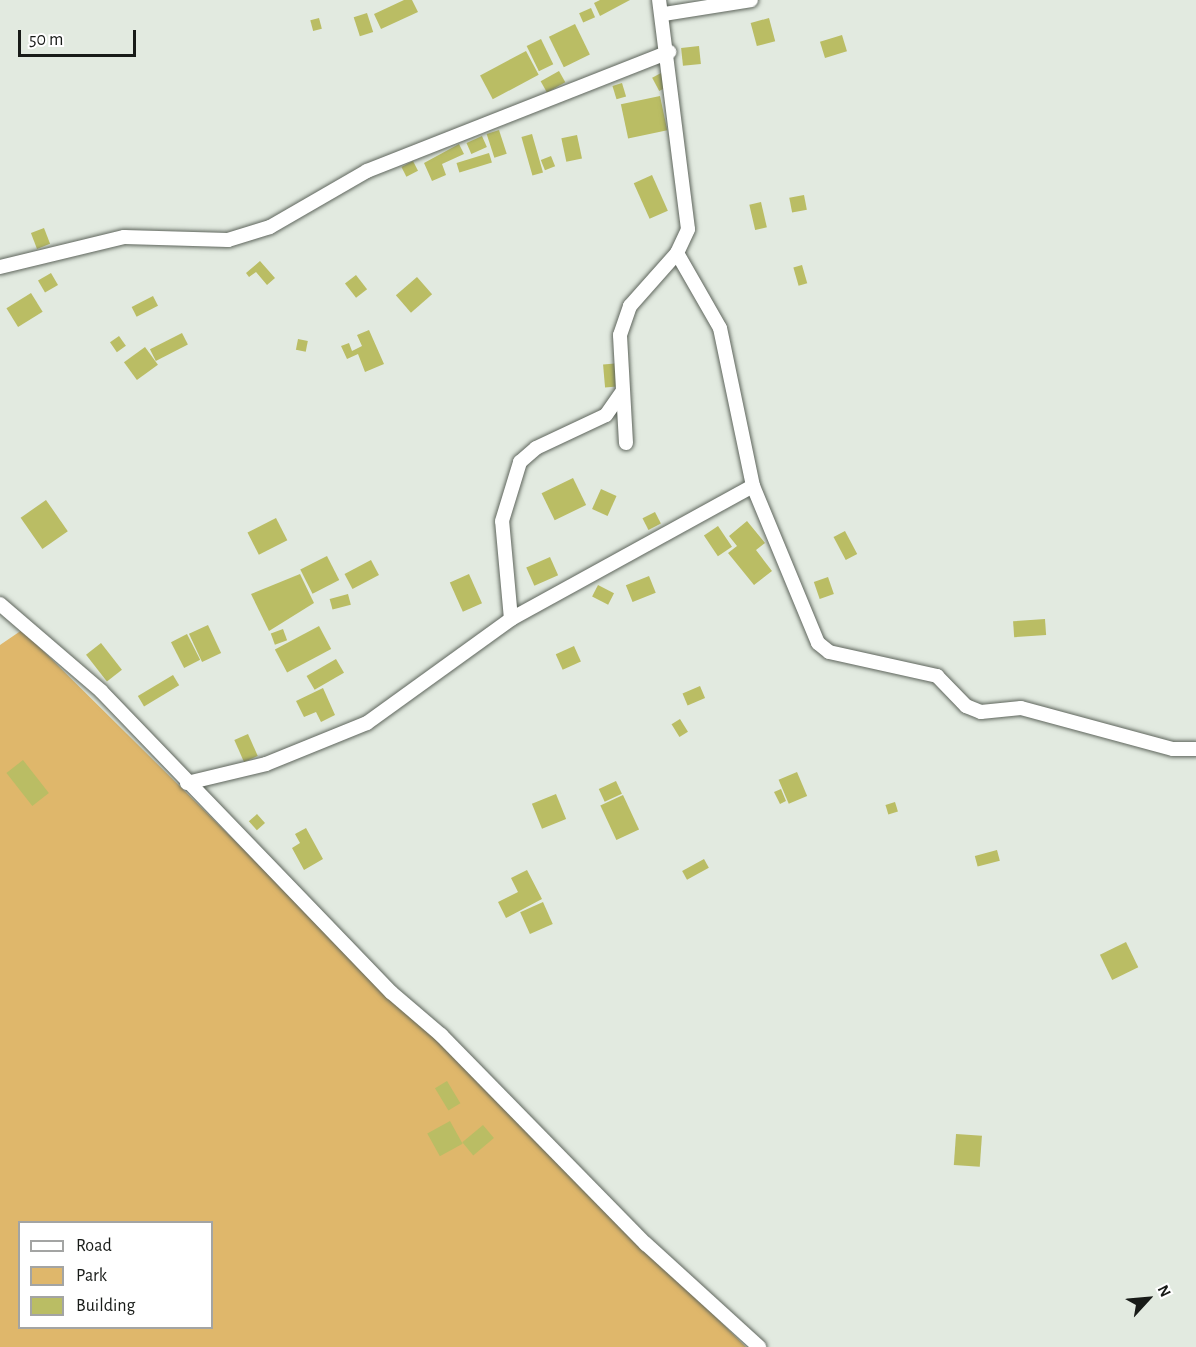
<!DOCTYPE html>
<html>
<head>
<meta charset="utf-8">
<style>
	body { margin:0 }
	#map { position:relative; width:1196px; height:1347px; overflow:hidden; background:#e2eae0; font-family:"Alegreya Sans",sans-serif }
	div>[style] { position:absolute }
	.green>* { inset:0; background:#dfb76b }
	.building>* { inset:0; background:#babd64; transform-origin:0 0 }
	.roads { filter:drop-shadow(0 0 2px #5e655c) drop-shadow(0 0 2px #5e655c) }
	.minor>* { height:14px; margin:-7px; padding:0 7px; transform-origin:7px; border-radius:7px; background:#fff }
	span { translate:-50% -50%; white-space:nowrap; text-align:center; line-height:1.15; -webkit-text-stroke:4.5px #fff; paint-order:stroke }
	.legend { position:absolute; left:18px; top:1221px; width:195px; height:108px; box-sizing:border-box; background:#fff; border:2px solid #a3a4a3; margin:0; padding:8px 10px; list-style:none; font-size:18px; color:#181b18 }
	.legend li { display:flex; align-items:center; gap:12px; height:30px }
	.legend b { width:30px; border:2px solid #a3a4a3 }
	.north { position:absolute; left:1118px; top:1269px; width:60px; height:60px; -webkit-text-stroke:4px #fff; paint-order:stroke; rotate:64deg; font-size:16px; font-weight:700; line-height:24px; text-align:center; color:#181b18 }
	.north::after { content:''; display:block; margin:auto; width:21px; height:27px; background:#181b18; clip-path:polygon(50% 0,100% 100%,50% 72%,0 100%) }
	.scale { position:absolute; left:18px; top:30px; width:118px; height:27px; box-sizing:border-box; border:3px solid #181b18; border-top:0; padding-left:8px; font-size:18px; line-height:21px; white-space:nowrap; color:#181b18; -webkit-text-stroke:4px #fff; paint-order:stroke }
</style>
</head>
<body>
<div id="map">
	<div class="green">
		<div style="clip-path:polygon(evenodd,22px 630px,746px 1347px,0 1347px,0 645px,22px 630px,20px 1222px,212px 1222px,212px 1328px,20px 1328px,20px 1222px)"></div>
	</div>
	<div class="building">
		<div style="clip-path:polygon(404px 0,412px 0,418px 12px,381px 29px,374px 14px)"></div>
		<div style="clip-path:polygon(600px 0,630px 0,600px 16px,594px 3px)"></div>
		<div style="left:591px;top:8px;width:10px;height:13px;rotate:66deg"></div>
		<div style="left:367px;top:13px;width:20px;height:14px;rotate:72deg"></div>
		<div style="left:319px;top:18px;width:11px;height:9px;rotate:75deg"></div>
		<div style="left:769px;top:18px;width:24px;height:19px;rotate:75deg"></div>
		<div style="left:575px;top:24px;width:34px;height:29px;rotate:64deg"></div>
		<div style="left:842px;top:35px;width:17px;height:23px;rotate:73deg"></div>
		<div style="left:541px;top:39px;width:28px;height:16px;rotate:64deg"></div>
		<div style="left:699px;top:46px;width:18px;height:18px;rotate:84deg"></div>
		<div style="left:526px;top:51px;width:27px;height:52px;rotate:62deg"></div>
		<div style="left:559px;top:71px;width:13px;height:21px;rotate:61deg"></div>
		<div style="left:661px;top:73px;width:15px;height:10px;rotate:62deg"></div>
		<div style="left:622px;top:83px;width:14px;height:10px;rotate:73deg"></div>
		<div style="left:660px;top:96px;width:35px;height:40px;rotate:78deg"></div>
		<div style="left:499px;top:130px;width:25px;height:13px;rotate:72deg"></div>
		<div style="left:532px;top:134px;width:40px;height:11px;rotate:74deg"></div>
		<div style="left:577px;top:135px;width:24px;height:16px;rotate:78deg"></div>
		<div style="left:482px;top:136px;width:12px;height:17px;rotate:66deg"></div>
		<div style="clip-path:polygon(459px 144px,464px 154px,442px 164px,446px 175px,432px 181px,424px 163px)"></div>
		<div style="left:489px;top:153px;width:10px;height:34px;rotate:73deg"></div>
		<div style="left:551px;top:156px;width:11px;height:11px;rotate:68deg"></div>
		<div style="left:413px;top:161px;width:11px;height:13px;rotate:63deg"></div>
		<div style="left:652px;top:175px;width:39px;height:20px;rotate:66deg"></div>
		<div style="left:804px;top:195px;width:15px;height:15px;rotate:79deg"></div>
		<div style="left:761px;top:202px;width:26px;height:12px;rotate:77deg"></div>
		<div style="left:44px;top:228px;width:17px;height:14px;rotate:69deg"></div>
		<div style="clip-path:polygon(260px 261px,275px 278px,267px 285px,256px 272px,249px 277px,246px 273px)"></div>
		<div style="left:802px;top:265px;width:19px;height:9px;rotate:74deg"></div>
		<div style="left:51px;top:273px;width:14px;height:15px;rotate:60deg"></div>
		<div style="left:356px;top:275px;width:18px;height:14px;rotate:52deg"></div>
		<div style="left:417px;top:277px;width:23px;height:28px;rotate:49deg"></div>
		<div style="left:31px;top:293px;width:22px;height:29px;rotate:58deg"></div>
		<div style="left:153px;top:296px;width:11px;height:24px;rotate:63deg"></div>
		<div style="clip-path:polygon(369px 330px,384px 364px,365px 372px,358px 354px,347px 359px,341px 346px,349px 343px,352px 351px,362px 346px,357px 335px)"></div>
		<div style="left:182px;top:333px;width:13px;height:36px;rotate:63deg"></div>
		<div style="left:119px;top:336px;width:12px;height:11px;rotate:55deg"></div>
		<div style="left:298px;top:339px;width:10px;height:11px;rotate:11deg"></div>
		<div style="left:145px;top:347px;width:22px;height:26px;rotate:54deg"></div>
		<div style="left:621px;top:363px;width:23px;height:18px;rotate:85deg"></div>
		<div style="left:573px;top:478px;width:30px;height:35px;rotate:64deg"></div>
		<div style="left:601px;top:489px;width:17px;height:22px;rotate:24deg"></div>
		<div style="left:46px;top:500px;width:38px;height:31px;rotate:55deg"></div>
		<div style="left:655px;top:512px;width:13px;height:14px;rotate:63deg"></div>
		<div style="left:276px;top:518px;width:25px;height:32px;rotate:63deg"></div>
		<div style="clip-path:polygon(747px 521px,765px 543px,756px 550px,772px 571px,754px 585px,728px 553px,737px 546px,729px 536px)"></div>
		<div style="left:718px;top:526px;width:25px;height:17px;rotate:56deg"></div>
		<div style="left:845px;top:531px;width:26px;height:13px;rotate:62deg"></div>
		<div style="left:327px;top:556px;width:27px;height:30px;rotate:63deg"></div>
		<div style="left:550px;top:557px;width:20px;height:26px;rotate:66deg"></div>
		<div style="left:371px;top:560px;width:17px;height:30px;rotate:62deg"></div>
		<div style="clip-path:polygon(300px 574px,314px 603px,269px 631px,251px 594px)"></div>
		<div style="left:469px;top:574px;width:32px;height:21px;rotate:66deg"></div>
		<div style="left:649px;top:576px;width:18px;height:25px;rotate:68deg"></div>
		<div style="left:828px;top:577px;width:18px;height:15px;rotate:71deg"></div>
		<div style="left:598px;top:585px;width:18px;height:13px;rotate:27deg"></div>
		<div style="left:348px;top:594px;width:11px;height:19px;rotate:75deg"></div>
		<div style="left:1045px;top:619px;width:16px;height:32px;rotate:86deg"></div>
		<div style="left:208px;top:625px;width:31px;height:21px;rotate:65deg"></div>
		<div style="left:319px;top:626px;width:26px;height:50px;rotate:62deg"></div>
		<div style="left:283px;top:629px;width:12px;height:13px;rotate:70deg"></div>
		<div style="left:187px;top:634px;width:29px;height:18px;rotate:63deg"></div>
		<div style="left:101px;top:643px;width:34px;height:19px;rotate:52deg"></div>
		<div style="left:574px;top:646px;width:17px;height:20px;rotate:66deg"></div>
		<div style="left:336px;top:659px;width:16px;height:34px;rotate:60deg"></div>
		<div style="left:173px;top:675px;width:12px;height:41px;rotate:59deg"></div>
		<div style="left:700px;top:686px;width:13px;height:19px;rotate:67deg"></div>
		<div style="clip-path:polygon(323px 688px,335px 715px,321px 722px,316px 712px,304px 717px,296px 701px)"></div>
		<div style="left:680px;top:719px;width:15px;height:10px;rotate:58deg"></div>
		<div style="left:248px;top:734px;width:24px;height:15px;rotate:66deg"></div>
		<div style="left:23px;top:760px;width:42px;height:21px;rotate:52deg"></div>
		<div style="left:797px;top:772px;width:26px;height:20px;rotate:67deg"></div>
		<div style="left:616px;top:781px;width:14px;height:19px;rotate:65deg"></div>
		<div style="clip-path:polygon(781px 789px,786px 801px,780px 804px,774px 792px)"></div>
		<div style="left:556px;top:794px;width:27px;height:26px;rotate:68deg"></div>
		<div style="left:623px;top:795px;width:38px;height:25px;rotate:65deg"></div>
		<div style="left:895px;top:802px;width:10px;height:10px;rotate:73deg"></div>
		<div style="left:257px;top:814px;width:12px;height:11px;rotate:48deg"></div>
		<div style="clip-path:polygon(306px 828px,323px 859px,304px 870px,292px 848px,300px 843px,295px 834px)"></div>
		<div style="left:997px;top:850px;width:11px;height:23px;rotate:75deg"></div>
		<div style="left:704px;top:859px;width:10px;height:25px;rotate:61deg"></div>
		<div style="clip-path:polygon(527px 870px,542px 899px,506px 918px,498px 902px,518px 892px,511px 878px)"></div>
		<div style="left:543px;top:902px;width:24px;height:25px;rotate:66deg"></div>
		<div style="left:1126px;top:942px;width:28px;height:29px;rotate:64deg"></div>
		<div style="left:447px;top:1081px;width:26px;height:14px;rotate:59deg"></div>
		<div style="left:450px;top:1121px;width:26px;height:26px;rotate:61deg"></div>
		<div style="left:483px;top:1125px;width:17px;height:27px;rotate:50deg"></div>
		<div style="left:956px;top:1134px;width:26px;height:31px;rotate:4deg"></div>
	</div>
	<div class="roads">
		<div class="minor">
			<div style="left:664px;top:14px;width:88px;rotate:-9.1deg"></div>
			<div style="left:677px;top:253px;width:86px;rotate:60.2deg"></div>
			<div style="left:720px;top:328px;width:161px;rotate:78.2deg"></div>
			<div style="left:753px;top:486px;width:170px;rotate:67.5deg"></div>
			<div style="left:818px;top:643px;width:14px;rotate:39deg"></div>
			<div style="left:829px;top:652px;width:111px;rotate:12.5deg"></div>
			<div style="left:937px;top:676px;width:42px;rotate:46deg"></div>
			<div style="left:966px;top:706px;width:16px;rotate:22deg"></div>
			<div style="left:981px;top:712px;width:40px;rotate:-5.7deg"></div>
			<div style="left:1021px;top:708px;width:157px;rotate:15.1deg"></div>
			<div style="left:1173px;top:749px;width:23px"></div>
			<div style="left:0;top:267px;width:128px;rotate:-13.6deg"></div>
			<div style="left:124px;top:237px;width:104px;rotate:1.7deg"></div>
			<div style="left:228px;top:240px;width:44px;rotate:-17.2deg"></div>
			<div style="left:270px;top:227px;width:112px;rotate:-30deg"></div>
			<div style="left:367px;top:171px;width:325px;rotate:-21.5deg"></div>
			<div style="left:626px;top:443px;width:108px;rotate:-93.2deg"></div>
			<div style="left:620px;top:335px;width:31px;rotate:-71deg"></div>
			<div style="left:630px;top:306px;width:71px;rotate:-48.4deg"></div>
			<div style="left:677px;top:253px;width:26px;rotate:-65deg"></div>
			<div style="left:688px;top:229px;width:231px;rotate:-97.2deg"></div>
			<div style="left:0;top:604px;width:133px;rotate:40.7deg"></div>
			<div style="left:101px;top:691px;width:419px;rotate:46.1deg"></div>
			<div style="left:392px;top:993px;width:65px;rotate:40.6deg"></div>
			<div style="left:441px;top:1035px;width:293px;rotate:45.6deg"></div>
			<div style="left:646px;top:1244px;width:153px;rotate:42.3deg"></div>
			<div style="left:511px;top:619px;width:98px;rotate:-95.2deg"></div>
			<div style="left:502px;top:521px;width:62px;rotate:-73deg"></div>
			<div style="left:520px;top:462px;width:21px;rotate:-41deg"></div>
			<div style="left:536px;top:448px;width:77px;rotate:-25.2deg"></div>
			<div style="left:606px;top:415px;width:28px;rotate:-55deg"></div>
			<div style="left:187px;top:783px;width:81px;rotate:-13.5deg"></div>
			<div style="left:266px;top:764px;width:109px;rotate:-22.1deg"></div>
			<div style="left:367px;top:723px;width:178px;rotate:-35.8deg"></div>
			<div style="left:511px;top:619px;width:276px;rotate:-28.8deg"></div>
		</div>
	</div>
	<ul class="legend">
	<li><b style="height:8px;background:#fff"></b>Road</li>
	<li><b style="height:16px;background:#dfb76b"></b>Park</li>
	<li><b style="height:16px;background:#babd64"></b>Building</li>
	</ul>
	<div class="north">N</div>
	<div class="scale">50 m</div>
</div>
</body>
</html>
